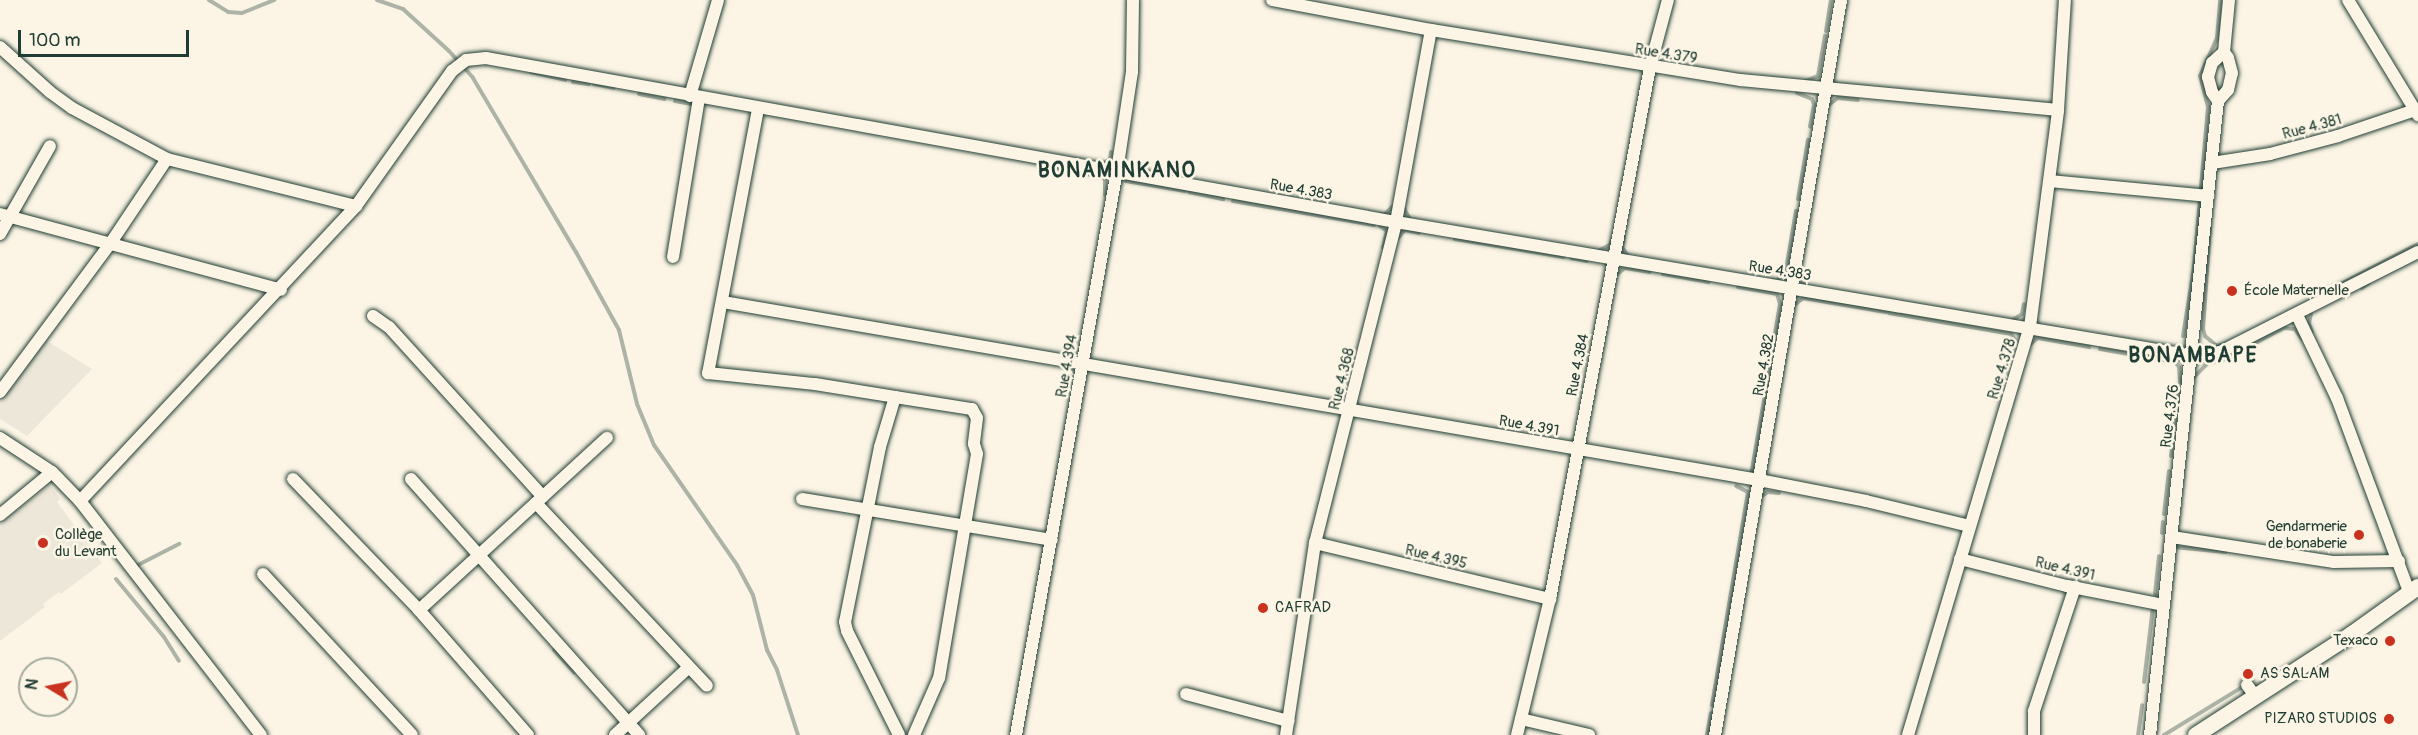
<!DOCTYPE html>
<html>
<head>
<meta charset="utf-8">
<style>
	body { margin:0 }
	#map { position:relative; width:2418px; height:735px; overflow:hidden; background:#fcf5e5; font-family:Pangolin,sans-serif }
	div>[style] { position:absolute }
	.built>* { inset:0; background:#ece7d8 }
	.stream>* { height:4px; margin:-2px; padding:0 2px; transform-origin:2px; border-radius:2px; background:#aeb3a7 }
	.roads { filter:drop-shadow(0 0 2px #1f3d34) drop-shadow(0 0 2px #1f3d34) }
	.minor>* { height:12px; margin:-6px; padding:0 6px; transform-origin:6px; border-radius:6px; background:#fcf5e5 }
	.secondary>* { height:16px; margin:-8px; padding:0 8px; transform-origin:8px; border-radius:8px; background:#fcf5e5 }
	.dots>* { width:16px; height:16px; translate:-50% -50%; box-sizing:border-box; border:3px solid #fcf5e5; border-radius:50% }
	span { translate:-50% -50%; white-space:nowrap; text-align:center; line-height:1.15; -webkit-text-stroke:5px #fcf5e5; paint-order:stroke }
	.street-label { font-size:15px; color:#1f3d34 }
	.poi-label { font-size:15px; color:#1f3d34 }
	.left { translate:0 -50%; text-align:left }
	.right { translate:-100% -50%; text-align:right }
	.district-label { font-size:21px; color:#1f3d34; font-weight:700; letter-spacing:1.5px }
	.north { position:absolute; left:18px; top:657px; width:60px; height:60px; box-sizing:border-box; background:#fcf5e5; border:2px solid #a4ab9e; border-radius:50%; rotate:280deg; font-size:16px; font-weight:700; line-height:24px; text-align:center; color:#1f3d34 }
	.north::after { content:''; display:block; margin:auto; width:21px; height:27px; background:#c8321e; clip-path:polygon(50% 0,100% 100%,50% 72%,0 100%) }
	.scale { position:absolute; left:18px; top:30px; width:171px; height:27px; box-sizing:border-box; border:3px solid #1f3d34; border-top:0; padding-left:8px; font-size:18px; line-height:21px; white-space:nowrap; color:#1f3d34; -webkit-text-stroke:4px #fcf5e5; paint-order:stroke }
</style>
</head>
<body>
<div id="map">
	<div class="built">
		<div style="clip-path:polygon(45px 340px,92px 369px,27px 436px,0 419px,0 399px)"></div>
		<div style="clip-path:polygon(50px 485px,60px 499px,57px 502px,102px 563px,61px 594px,59px 592px,43px 604px,45px 607px,0 641px,0 523px)"></div>
	</div>
	<div class="stream">
		<div style="left:209px;top:0;width:22px;rotate:32deg"></div>
		<div style="left:228px;top:12px;width:14px;rotate:4deg"></div>
		<div style="left:242px;top:13px;width:35px;rotate:-22deg"></div>
		<div style="left:377px;top:0;width:28px;rotate:19deg"></div>
		<div style="left:403px;top:9px;width:62px;rotate:42.4deg"></div>
		<div style="left:449px;top:51px;width:36px;rotate:48deg"></div>
		<div style="left:473px;top:78px;width:202px;rotate:59.4deg"></div>
		<div style="left:576px;top:252px;width:89px;rotate:61.1deg"></div>
		<div style="left:619px;top:330px;width:76px;rotate:76.3deg"></div>
		<div style="left:637px;top:404px;width:44px;rotate:67.5deg"></div>
		<div style="left:654px;top:445px;width:146px;rotate:55.3deg"></div>
		<div style="left:737px;top:565px;width:34px;rotate:62deg"></div>
		<div style="left:753px;top:595px;width:57px;rotate:75.7deg"></div>
		<div style="left:767px;top:650px;width:22px;rotate:63deg"></div>
		<div style="left:777px;top:670px;width:68px;rotate:72.1deg"></div>
		<div style="left:1826px;top:31px;width:31px;rotate:-81deg"></div>
		<div style="left:531px;top:72px;width:35px;rotate:13deg"></div>
		<div style="left:1806px;top:81px;width:13px;rotate:-23deg"></div>
		<div style="left:1818px;top:76px;width:41px;rotate:-80.1deg"></div>
		<div style="left:573px;top:82px;width:16px;rotate:7deg"></div>
		<div style="left:594px;top:84px;width:20px;rotate:11deg"></div>
		<div style="left:1797px;top:93px;width:16px;rotate:22deg"></div>
		<div style="left:1812px;top:99px;width:5px;rotate:68deg"></div>
		<div style="left:1814px;top:104px;width:23px;rotate:100deg"></div>
		<div style="left:639px;top:94px;width:26px;rotate:11deg"></div>
		<div style="left:675px;top:101px;width:17px;rotate:10deg"></div>
		<div style="left:1826px;top:107px;width:15px;rotate:-37deg"></div>
		<div style="left:1838px;top:98px;width:20px;rotate:6deg"></div>
		<div style="left:1105px;top:162px;width:6px;rotate:-31deg"></div>
		<div style="left:1110px;top:159px;width:7px;rotate:-82deg"></div>
		<div style="left:1057px;top:169px;width:26px;rotate:11deg"></div>
		<div style="left:1090px;top:175px;width:15px;rotate:11deg"></div>
		<div style="left:1105px;top:178px;width:17px;rotate:90deg"></div>
		<div style="left:1126px;top:181px;width:60px;rotate:9.6deg"></div>
		<div style="left:1189px;top:192px;width:35px;rotate:12deg"></div>
		<div style="left:1798px;top:199px;width:60px;rotate:-80.4deg"></div>
		<div style="left:1233px;top:201px;width:143px;rotate:9.7deg"></div>
		<div style="left:1403px;top:207px;width:14px;rotate:60deg"></div>
		<div style="left:1381px;top:214px;width:3px;rotate:18deg"></div>
		<div style="left:1384px;top:215px;width:11px;rotate:-45deg"></div>
		<div style="left:1380px;top:226px;width:9px;rotate:36deg"></div>
		<div style="left:1387px;top:231px;width:17px;rotate:103deg"></div>
		<div style="left:2210px;top:227px;width:102px;rotate:93.9deg"></div>
		<div style="left:2203px;top:329px;width:7px;rotate:74deg"></div>
		<div style="left:2205px;top:336px;width:16px;rotate:40deg"></div>
		<div style="left:2217px;top:346px;width:8px;rotate:-14deg"></div>
		<div style="left:1624px;top:237px;width:10px;rotate:101deg"></div>
		<div style="left:1622px;top:247px;width:11px;rotate:56deg"></div>
		<div style="left:1455px;top:239px;width:110px;rotate:9.4deg"></div>
		<div style="left:1396px;top:240px;width:13px;rotate:-48deg"></div>
		<div style="left:1405px;top:230px;width:14px;rotate:12deg"></div>
		<div style="left:1598px;top:251px;width:13px;rotate:-27deg"></div>
		<div style="left:1610px;top:245px;width:5px;rotate:-68deg"></div>
		<div style="left:1571px;top:258px;width:16px;rotate:11deg"></div>
		<div style="left:1663px;top:274px;width:46px;rotate:10.1deg"></div>
		<div style="left:1798px;top:274px;width:16px;rotate:55deg"></div>
		<div style="left:1615px;top:276px;width:13px;rotate:-39deg"></div>
		<div style="left:1625px;top:268px;width:25px;rotate:9deg"></div>
		<div style="left:1773px;top:280px;width:4px;rotate:14deg"></div>
		<div style="left:1777px;top:281px;width:14px;rotate:-51deg"></div>
		<div style="left:1786px;top:270px;width:60px;rotate:-80.4deg"></div>
		<div style="left:1738px;top:287px;width:40px;rotate:10deg"></div>
		<div style="left:1777px;top:294px;width:10px;rotate:73deg"></div>
		<div style="left:1780px;top:304px;width:48px;rotate:99.7deg"></div>
		<div style="left:2335px;top:287px;width:93px;rotate:-27.4deg"></div>
		<div style="left:2362px;top:288px;width:9px;rotate:-36deg"></div>
		<div style="left:1792px;top:307px;width:14px;rotate:-39deg"></div>
		<div style="left:1803px;top:298px;width:84px;rotate:9.6deg"></div>
		<div style="left:1889px;top:313px;width:124px;rotate:9.8deg"></div>
		<div style="left:2011px;top:334px;width:14px;rotate:54deg"></div>
		<div style="left:2019px;top:345px;width:4px;rotate:104deg"></div>
		<div style="left:2311px;top:314px;width:9px;rotate:103deg"></div>
		<div style="left:2309px;top:323px;width:9px;rotate:72deg"></div>
		<div style="left:2011px;top:321px;width:13px;rotate:-32deg"></div>
		<div style="left:2022px;top:314px;width:10px;rotate:-79deg"></div>
		<div style="left:2183px;top:336px;width:70px;rotate:-80.9deg"></div>
		<div style="left:2194px;top:267px;width:161px;rotate:-85deg"></div>
		<div style="left:2208px;top:107px;width:32px;rotate:-104deg"></div>
		<div style="left:2200px;top:76px;width:42px;rotate:-65.9deg"></div>
		<div style="left:2217px;top:38px;width:38px;rotate:-85deg"></div>
		<div style="left:2029px;top:345px;width:11px;rotate:-38deg"></div>
		<div style="left:2038px;top:338px;width:52px;rotate:10deg"></div>
		<div style="left:2100px;top:349px;width:76px;rotate:9.8deg"></div>
		<div style="left:2175px;top:362px;width:6px;rotate:51deg"></div>
		<div style="left:2179px;top:367px;width:15px;rotate:86deg"></div>
		<div style="left:2193px;top:378px;width:21px;rotate:-45deg"></div>
		<div style="left:2208px;top:363px;width:22px;rotate:-16deg"></div>
		<div style="left:2229px;top:357px;width:62px;rotate:-27.8deg"></div>
		<div style="left:2284px;top:328px;width:11px;rotate:5deg"></div>
		<div style="left:2295px;top:329px;width:12px;rotate:55deg"></div>
		<div style="left:2171px;top:456px;width:69px;rotate:-83.4deg"></div>
		<div style="left:1751px;top:475px;width:117px;rotate:-80.1deg"></div>
		<div style="left:1760px;top:497px;width:9px;rotate:-32deg"></div>
		<div style="left:1768px;top:492px;width:11px;rotate:5deg"></div>
		<div style="left:2164px;top:514px;width:43px;rotate:-83.4deg"></div>
		<div style="left:2162px;top:533px;width:11px;rotate:-85deg"></div>
		<div style="left:2173px;top:547px;width:53px;rotate:5.4deg"></div>
		<div style="left:134px;top:567px;width:51px;rotate:-27.1deg"></div>
		<div style="left:116px;top:579px;width:75px;rotate:50.4deg"></div>
		<div style="left:164px;top:637px;width:28px;rotate:58deg"></div>
		<div style="left:2155px;top:594px;width:38px;rotate:-84deg"></div>
		<div style="left:554px;top:650px;width:30px;rotate:48deg"></div>
		<div style="left:2144px;top:682px;width:76px;rotate:-83.2deg"></div>
		<div style="left:1712px;top:705px;width:216px;rotate:-80.4deg"></div>
		<div style="left:1748px;top:492px;width:13px;rotate:-153deg"></div>
		<div style="left:1707px;top:735px;width:22px;rotate:-80deg"></div>
		<div style="left:2138px;top:735px;width:30px;rotate:-82deg"></div>
		<div style="left:2164px;top:735px;width:94px;rotate:-31.5deg"></div>
	</div>
	<div class="roads">
		<div class="minor">
			<div style="left:1272px;top:0;width:162px;rotate:10.7deg"></div>
			<div style="left:1431px;top:30px;width:314px;rotate:9.2deg"></div>
			<div style="left:1741px;top:80px;width:318px;rotate:5.4deg"></div>
			<div style="left:2348px;top:0;width:135px;rotate:58.7deg"></div>
			<div style="left:0;top:47px;width:67px;rotate:42deg"></div>
			<div style="left:50px;top:92px;width:27px;rotate:36deg"></div>
			<div style="left:72px;top:108px;width:108px;rotate:28.2deg"></div>
			<div style="left:167px;top:159px;width:195px;rotate:14deg"></div>
			<div style="left:2224px;top:52px;width:52px;rotate:-84.5deg"></div>
			<div style="left:690px;top:96px;width:100px;rotate:-73.7deg"></div>
			<div style="left:2218px;top:101px;width:11px;rotate:-124deg"></div>
			<div style="left:2212px;top:92px;width:16px;rotate:-105deg"></div>
			<div style="left:2208px;top:77px;width:15px;rotate:-74deg"></div>
			<div style="left:2212px;top:63px;width:16px;rotate:-43deg"></div>
			<div style="left:2218px;top:101px;width:15px;rotate:-48deg"></div>
			<div style="left:2228px;top:90px;width:17px;rotate:-77deg"></div>
			<div style="left:2232px;top:73px;width:16px;rotate:-105deg"></div>
			<div style="left:2228px;top:58px;width:7px;rotate:-124deg"></div>
			<div style="left:758px;top:109px;width:269px;rotate:100.7deg"></div>
			<div style="left:708px;top:373px;width:108px;rotate:5.9deg"></div>
			<div style="left:815px;top:384px;width:81px;rotate:9.2deg"></div>
			<div style="left:895px;top:397px;width:52px;rotate:106.7deg"></div>
			<div style="left:880px;top:447px;width:178px;rotate:101.3deg"></div>
			<div style="left:845px;top:622px;width:9px;rotate:77deg"></div>
			<div style="left:847px;top:631px;width:116px;rotate:63.4deg"></div>
			<div style="left:2212px;top:163px;width:59px;rotate:-8.8deg"></div>
			<div style="left:2270px;top:154px;width:70px;rotate:-14.8deg"></div>
			<div style="left:2338px;top:136px;width:84px;rotate:-18.6deg"></div>
			<div style="left:2050px;top:181px;width:159px;rotate:5.4deg"></div>
			<div style="left:0;top:214px;width:291px;rotate:15.1deg"></div>
			<div style="left:0;top:234px;width:101px;rotate:-60.4deg"></div>
			<div style="left:673px;top:257px;width:161px;rotate:-80.7deg"></div>
			<div style="left:723px;top:302px;width:1051px;rotate:9.75deg"></div>
			<div style="left:1759px;top:480px;width:109px;rotate:11.1deg"></div>
			<div style="left:1866px;top:501px;width:106px;rotate:13.6deg"></div>
			<div style="left:2297px;top:315px;width:92px;rotate:64.3deg"></div>
			<div style="left:2337px;top:398px;width:209px;rotate:69.6deg"></div>
			<div style="left:373px;top:316px;width:19px;rotate:35deg"></div>
			<div style="left:389px;top:327px;width:229px;rotate:47.8deg"></div>
			<div style="left:0;top:392px;width:184px;rotate:-53.4deg"></div>
			<div style="left:110px;top:244px;width:102px;rotate:-56.2deg"></div>
			<div style="left:895px;top:397px;width:78px;rotate:8.9deg"></div>
			<div style="left:972px;top:409px;width:10px;rotate:61deg"></div>
			<div style="left:977px;top:418px;width:26px;rotate:97deg"></div>
			<div style="left:974px;top:444px;width:10px;rotate:73deg"></div>
			<div style="left:977px;top:454px;width:227px;rotate:99.6deg"></div>
			<div style="left:939px;top:678px;width:62px;rotate:113.7deg"></div>
			<div style="left:0;top:438px;width:62px;rotate:33.2deg"></div>
			<div style="left:52px;top:472px;width:40px;rotate:46deg"></div>
			<div style="left:80px;top:501px;width:296px;rotate:52.3deg"></div>
			<div style="left:293px;top:479px;width:182px;rotate:46.1deg"></div>
			<div style="left:419px;top:610px;width:166px;rotate:48.9deg"></div>
			<div style="left:411px;top:479px;width:343px;rotate:48.3deg"></div>
			<div style="left:802px;top:499px;width:253px;rotate:9.3deg"></div>
			<div style="left:80px;top:501px;width:404px;rotate:-46.9deg"></div>
			<div style="left:356px;top:206px;width:166px;rotate:-54.6deg"></div>
			<div style="left:452px;top:71px;width:18px;rotate:-38deg"></div>
			<div style="left:466px;top:60px;width:20px;rotate:-6deg"></div>
			<div style="left:486px;top:58px;width:925px;rotate:10.22deg"></div>
			<div style="left:1396px;top:222px;width:808px;rotate:9.54deg"></div>
			<div style="left:2193px;top:356px;width:27px;rotate:-8deg"></div>
			<div style="left:2220px;top:352px;width:222px;rotate:-26.8deg"></div>
			<div style="left:536px;top:503px;width:250px;rotate:46.9deg"></div>
			<div style="left:0;top:515px;width:67px;rotate:-39.6deg"></div>
			<div style="left:2172px;top:537px;width:164px;rotate:8.8deg"></div>
			<div style="left:2334px;top:562px;width:65px;rotate:-0.9deg"></div>
			<div style="left:1315px;top:543px;width:242px;rotate:13.4deg"></div>
			<div style="left:1960px;top:559px;width:110px;rotate:14.2deg"></div>
			<div style="left:2067px;top:586px;width:99px;rotate:11.1deg"></div>
			<div style="left:263px;top:574px;width:219px;rotate:47.2deg"></div>
			<div style="left:419px;top:610px;width:255px;rotate:-42.5deg"></div>
			<div style="left:2247px;top:685px;width:15px;rotate:53deg"></div>
			<div style="left:1186px;top:694px;width:106px;rotate:14.8deg"></div>
			<div style="left:1521px;top:719px;width:70px;rotate:13.2deg"></div>
			<div style="left:615px;top:735px;width:100px;rotate:-42.6deg"></div>
			<div style="left:1016px;top:735px;width:573px;rotate:-79.85deg"></div>
			<div style="left:1117px;top:171px;width:100px;rotate:-81.4deg"></div>
			<div style="left:1132px;top:72px;width:72px;rotate:-89.2deg"></div>
			<div style="left:1286px;top:735px;width:194px;rotate:-81.4deg"></div>
			<div style="left:1315px;top:543px;width:331px;rotate:-75.8deg"></div>
			<div style="left:1396px;top:222px;width:195px;rotate:-79.7deg"></div>
			<div style="left:1517px;top:735px;width:140px;rotate:-76.4deg"></div>
			<div style="left:1550px;top:599px;width:541px;rotate:-79.35deg"></div>
			<div style="left:1650px;top:67px;width:69px;rotate:-75deg"></div>
			<div style="left:1715px;top:735px;width:746px;rotate:-80.27deg"></div>
			<div style="left:1908px;top:735px;width:426px;rotate:-73.4deg"></div>
			<div style="left:2030px;top:327px;width:219px;rotate:-82.6deg"></div>
			<div style="left:2058px;top:110px;width:110px;rotate:-86.4deg"></div>
			<div style="left:2034px;top:735px;width:24px;rotate:-90deg"></div>
			<div style="left:2034px;top:711px;width:131px;rotate:-71.7deg"></div>
			<div style="left:2150px;top:735px;width:638px;rotate:-83.88deg"></div>
		</div>
		<div class="secondary">
			<div style="left:2196px;top:735px;width:186px;rotate:-32.9deg"></div>
			<div style="left:2352px;top:634px;width:81px;rotate:-35.5deg"></div>
		</div>
	</div>
	<div class="dots">
		<div style="left:2232px;top:291px;background:#c8321e"></div>
		<div style="left:2359px;top:535px;background:#c8321e"></div>
		<div style="left:43px;top:543px;background:#c8321e"></div>
		<div style="left:1263px;top:608px;background:#c8321e"></div>
		<div style="left:2390px;top:641px;background:#c8321e"></div>
		<div style="left:2248px;top:674px;background:#c8321e"></div>
		<div style="left:2389px;top:719px;background:#c8321e"></div>
	</div>
	<div class="street-label">
		<span style="left:1666px;top:54px;rotate:9deg">Rue 4.379</span>
		<span style="left:2312px;top:127px;rotate:-15deg">Rue 4.381</span>
		<span style="left:1301px;top:190px;rotate:10deg">Rue 4.383</span>
		<span style="left:1780px;top:271px;rotate:9deg">Rue 4.383</span>
		<span style="left:1578px;top:365px;rotate:-79deg">Rue 4.384</span>
		<span style="left:1764px;top:365px;rotate:-80deg">Rue 4.382</span>
		<span style="left:1067px;top:366px;rotate:-80deg">Rue 4.394</span>
		<span style="left:2002px;top:369px;rotate:-73deg">Rue 4.378</span>
		<span style="left:1342px;top:379px;rotate:-76deg">Rue 4.368</span>
		<span style="left:2170px;top:416px;rotate:-83deg">Rue 4.376</span>
		<span style="left:1529px;top:426px;rotate:10deg">Rue 4.391</span>
		<span style="left:1436px;top:557px;rotate:13deg">Rue 4.395</span>
		<span style="left:2065px;top:569px;rotate:13deg">Rue 4.391</span>
	</div>
	<div class="poi-label">
		<span class="left" style="left:2244px;top:291px">École Maternelle</span>
		<span class="right" style="left:2347px;top:535px">Gendarmerie<br>de bonaberie</span>
		<span class="left" style="left:55px;top:543px">Collège<br>du Levant</span>
		<span class="left" style="left:1275px;top:608px">CAFRAD</span>
		<span class="right" style="left:2378px;top:641px">Texaco</span>
		<span class="left" style="left:2260px;top:674px">AS SALAM</span>
		<span class="right" style="left:2377px;top:719px">PIZARO STUDIOS</span>
	</div>
	<div class="district-label">
		<span style="left:1117px;top:171px">BONAMINKANO</span>
		<span style="left:2193px;top:356px">BONAMBAPE</span>
	</div>
	<div class="north">N</div>
	<div class="scale">100 m</div>
</div>
</body>
</html>
